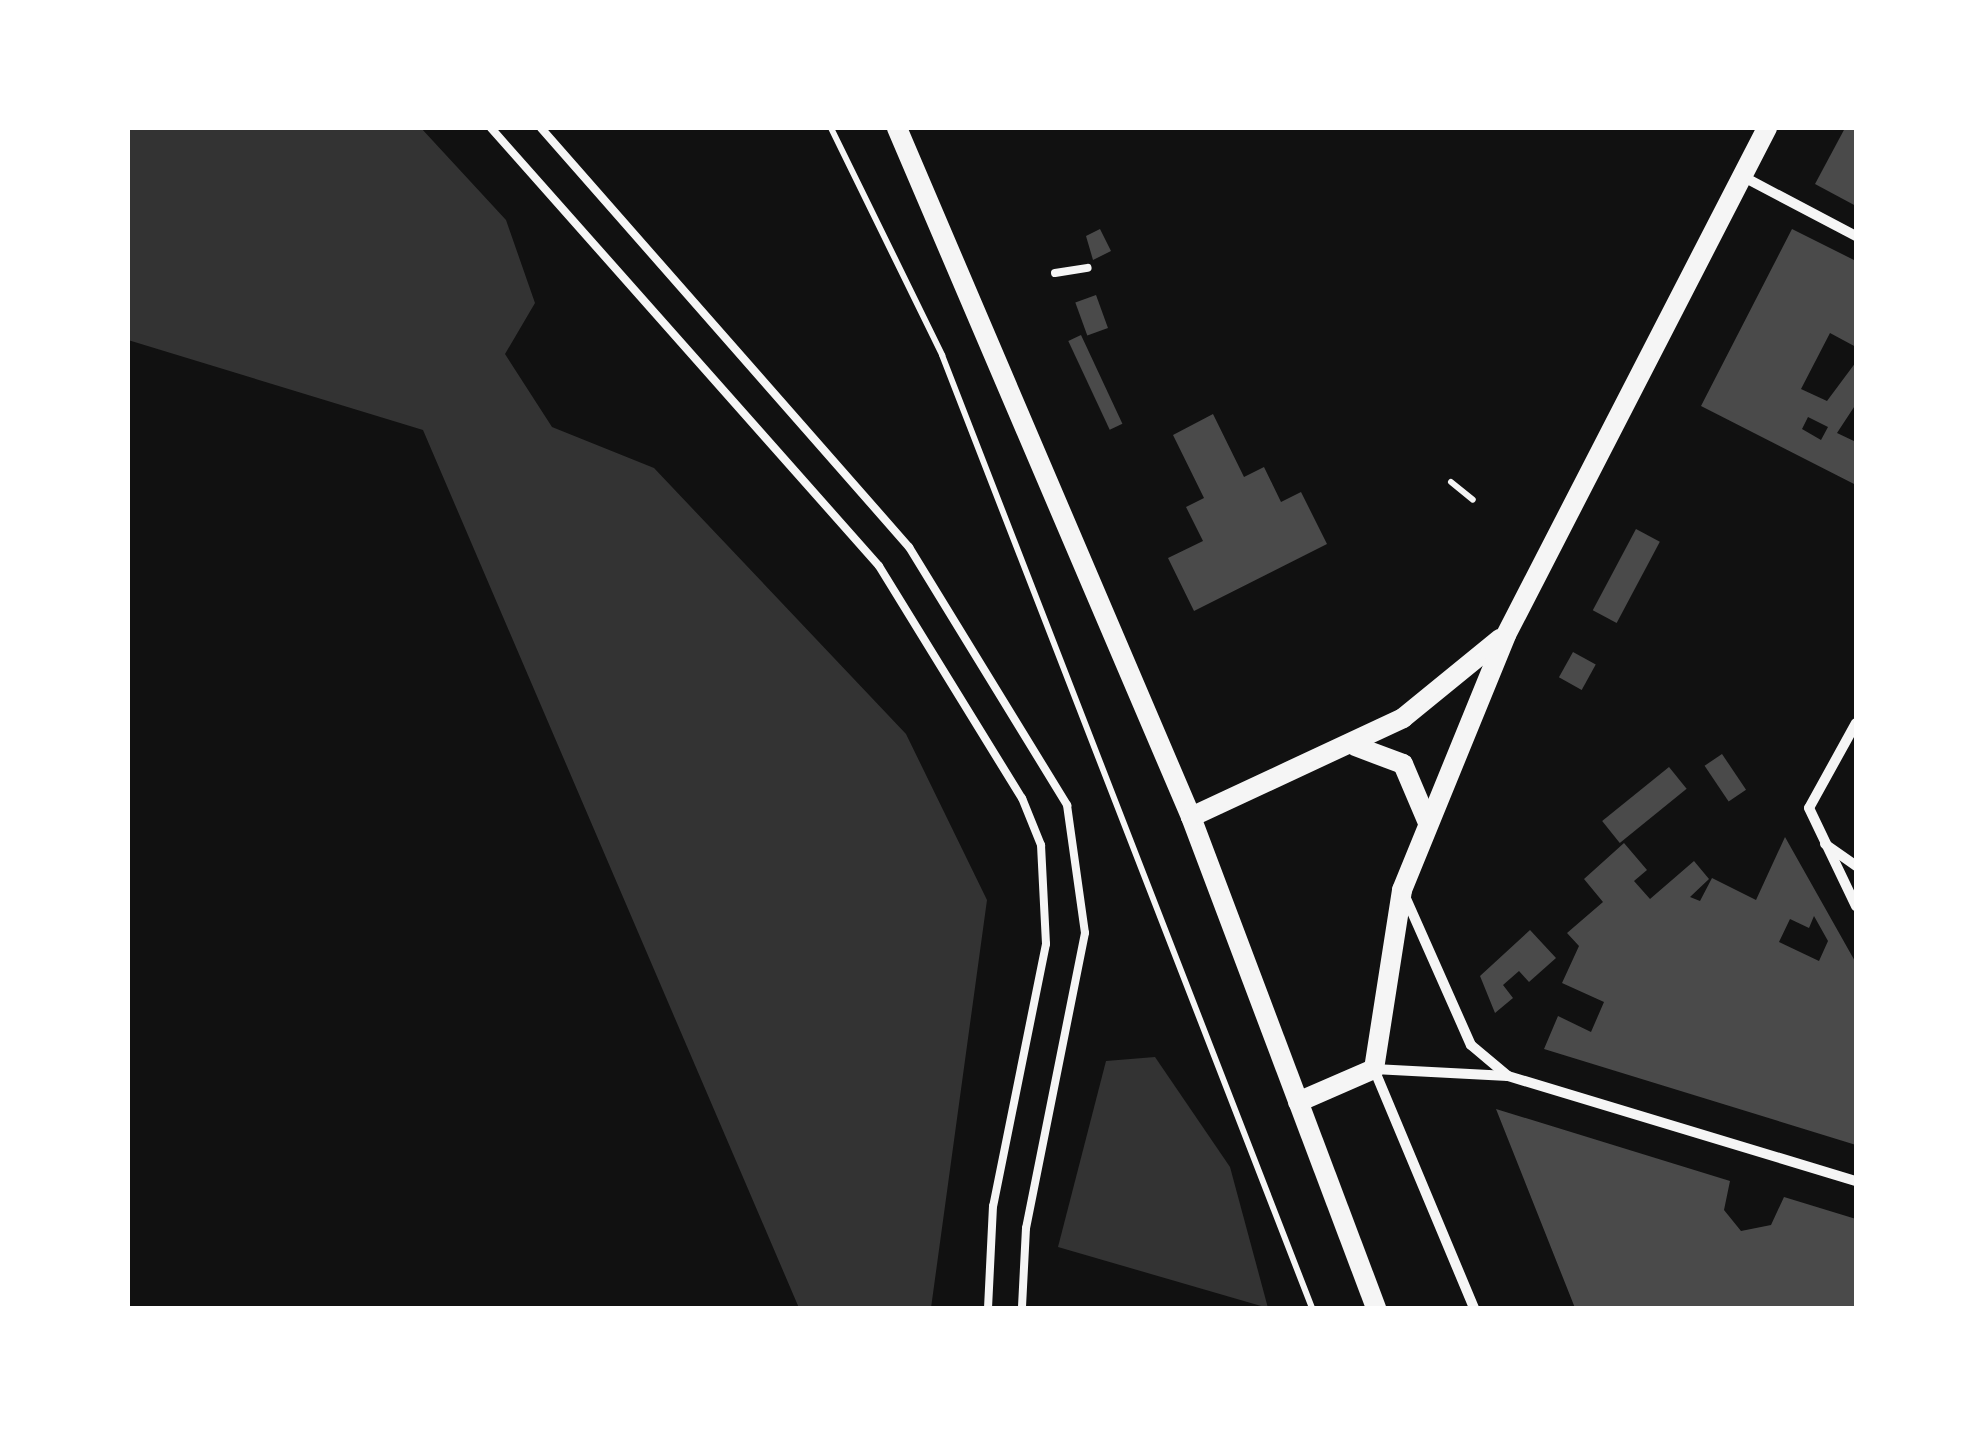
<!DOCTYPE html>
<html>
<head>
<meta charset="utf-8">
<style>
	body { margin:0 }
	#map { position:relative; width:1984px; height:1436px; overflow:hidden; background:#111; font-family:"Playfair Display",serif }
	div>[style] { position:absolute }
	.water>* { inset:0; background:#333 }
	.building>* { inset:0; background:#4a4a4a; transform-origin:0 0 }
	.path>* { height:6px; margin:-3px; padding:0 3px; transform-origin:3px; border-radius:3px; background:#f5f5f5 }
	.service>* { height:8px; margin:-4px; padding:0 4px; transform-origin:4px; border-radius:4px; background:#f5f5f5 }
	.minor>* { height:10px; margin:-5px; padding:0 5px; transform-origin:5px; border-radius:5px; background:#f5f5f5 }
	.secondary>* { height:20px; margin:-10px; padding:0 10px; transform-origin:10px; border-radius:10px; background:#f5f5f5 }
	span { translate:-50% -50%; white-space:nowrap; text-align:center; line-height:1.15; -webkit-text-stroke:8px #fff; paint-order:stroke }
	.frame { position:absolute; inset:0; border:130px solid #fff; pointer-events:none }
</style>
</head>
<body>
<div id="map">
	<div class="water">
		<div style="clip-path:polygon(128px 128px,421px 128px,506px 220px,535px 303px,505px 354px,552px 427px,654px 468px,906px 734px,987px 900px,931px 1308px,799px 1308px,423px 430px,128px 340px)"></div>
		<div style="clip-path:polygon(1155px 1057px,1230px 1167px,1268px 1308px,1058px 1247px,1106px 1061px)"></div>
	</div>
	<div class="building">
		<div style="clip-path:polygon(1845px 128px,1856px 128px,1856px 206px,1815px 184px)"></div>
		<div style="clip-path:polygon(1100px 229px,1111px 251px,1093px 260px,1086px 236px)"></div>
		<div style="clip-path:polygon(evenodd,1792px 229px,1856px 261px,1856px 347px,1830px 333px,1801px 389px,1827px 401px,1856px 362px,1856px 404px,1837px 433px,1856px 442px,1856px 485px,1701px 406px,1792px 229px,1808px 417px,1828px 427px,1821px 440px,1802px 429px,1808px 417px)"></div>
		<div style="left:1096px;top:295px;width:35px;height:22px;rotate:70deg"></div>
		<div style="left:1081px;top:335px;width:98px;height:14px;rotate:65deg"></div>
		<div style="clip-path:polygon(1213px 414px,1244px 477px,1264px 467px,1281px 502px,1301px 492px,1327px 544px,1194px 611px,1168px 558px,1203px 541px,1186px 507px,1204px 498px,1173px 435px)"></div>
		<div style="left:1636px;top:529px;width:27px;height:92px;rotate:28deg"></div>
		<div style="left:1573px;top:652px;width:26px;height:29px;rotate:29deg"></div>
		<div style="left:1722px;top:754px;width:43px;height:21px;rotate:56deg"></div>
		<div style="left:1669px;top:767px;width:28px;height:86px;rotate:51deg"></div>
		<div style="clip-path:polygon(evenodd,1785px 837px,1856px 963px,1856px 1145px,1544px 1049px,1558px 1016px,1591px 1032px,1604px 1002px,1562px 983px,1579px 946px,1567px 933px,1603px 902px,1584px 879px,1624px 843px,1647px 870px,1634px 881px,1650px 899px,1694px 861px,1709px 879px,1690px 897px,1700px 901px,1712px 878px,1756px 900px,1785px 837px,1814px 916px,1828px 941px,1819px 961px,1779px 942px,1790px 919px,1809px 928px,1814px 916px)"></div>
		<div style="clip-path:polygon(1530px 930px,1556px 958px,1529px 982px,1519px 971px,1503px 985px,1513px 998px,1495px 1013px,1480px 976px)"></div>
		<div style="clip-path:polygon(1496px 1109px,1730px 1181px,1724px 1210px,1741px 1231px,1771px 1225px,1784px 1197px,1856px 1219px,1856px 1308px,1575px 1308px)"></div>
	</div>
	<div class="path">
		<div style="left:831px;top:128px;width:253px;rotate:63.9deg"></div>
		<div style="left:942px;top:355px;width:1022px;rotate:68.78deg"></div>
		<div style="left:1451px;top:482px;width:28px;rotate:39deg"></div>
	</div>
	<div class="service">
		<div style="left:491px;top:128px;width:585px;rotate:48.46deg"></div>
		<div style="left:879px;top:566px;width:273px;rotate:58.4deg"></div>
		<div style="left:1022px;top:798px;width:51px;rotate:68deg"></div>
		<div style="left:1041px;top:845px;width:99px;rotate:87.1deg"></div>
		<div style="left:1046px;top:944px;width:267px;rotate:101.4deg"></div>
		<div style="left:993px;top:1206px;width:102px;rotate:92.8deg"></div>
		<div style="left:541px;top:128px;width:558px;rotate:48.71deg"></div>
		<div style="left:909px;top:547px;width:303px;rotate:58.5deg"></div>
		<div style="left:1067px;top:805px;width:129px;rotate:82deg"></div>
		<div style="left:1085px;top:933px;width:301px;rotate:101.3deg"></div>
		<div style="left:1026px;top:1228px;width:80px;rotate:92.9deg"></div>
		<div style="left:1055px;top:273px;width:33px;rotate:-9deg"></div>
	</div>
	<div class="minor">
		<div style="left:1742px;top:176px;width:129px;rotate:27.8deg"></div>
		<div style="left:1856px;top:723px;width:97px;rotate:118.9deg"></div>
		<div style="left:1809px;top:808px;width:109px;rotate:64.4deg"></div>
		<div style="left:1825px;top:844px;width:38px;rotate:35deg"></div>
		<div style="left:1404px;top:894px;width:165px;rotate:66.1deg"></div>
		<div style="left:1471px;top:1045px;width:48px;rotate:40deg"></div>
		<div style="left:1374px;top:1069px;width:134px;rotate:3deg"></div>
		<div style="left:1508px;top:1076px;width:363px;rotate:16.8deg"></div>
		<div style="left:1374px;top:1069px;width:259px;rotate:67.3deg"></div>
	</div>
	<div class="secondary">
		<div style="left:897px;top:128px;width:749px;rotate:66.89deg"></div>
		<div style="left:1191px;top:817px;width:525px;rotate:69.35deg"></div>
		<div style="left:1355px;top:746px;width:51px;rotate:20.6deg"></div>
		<div style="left:1403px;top:764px;width:64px;rotate:67deg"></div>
		<div style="left:1191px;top:817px;width:234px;rotate:-25deg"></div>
		<div style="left:1403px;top:718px;width:125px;rotate:-39.2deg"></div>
		<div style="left:1298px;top:1102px;width:83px;rotate:-23.5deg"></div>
		<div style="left:1374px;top:1069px;width:181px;rotate:-81.1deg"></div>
		<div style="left:1402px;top:890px;width:275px;rotate:-67.8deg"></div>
		<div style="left:1506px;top:635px;width:570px;rotate:-62.76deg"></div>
	</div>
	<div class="frame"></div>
</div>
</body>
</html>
